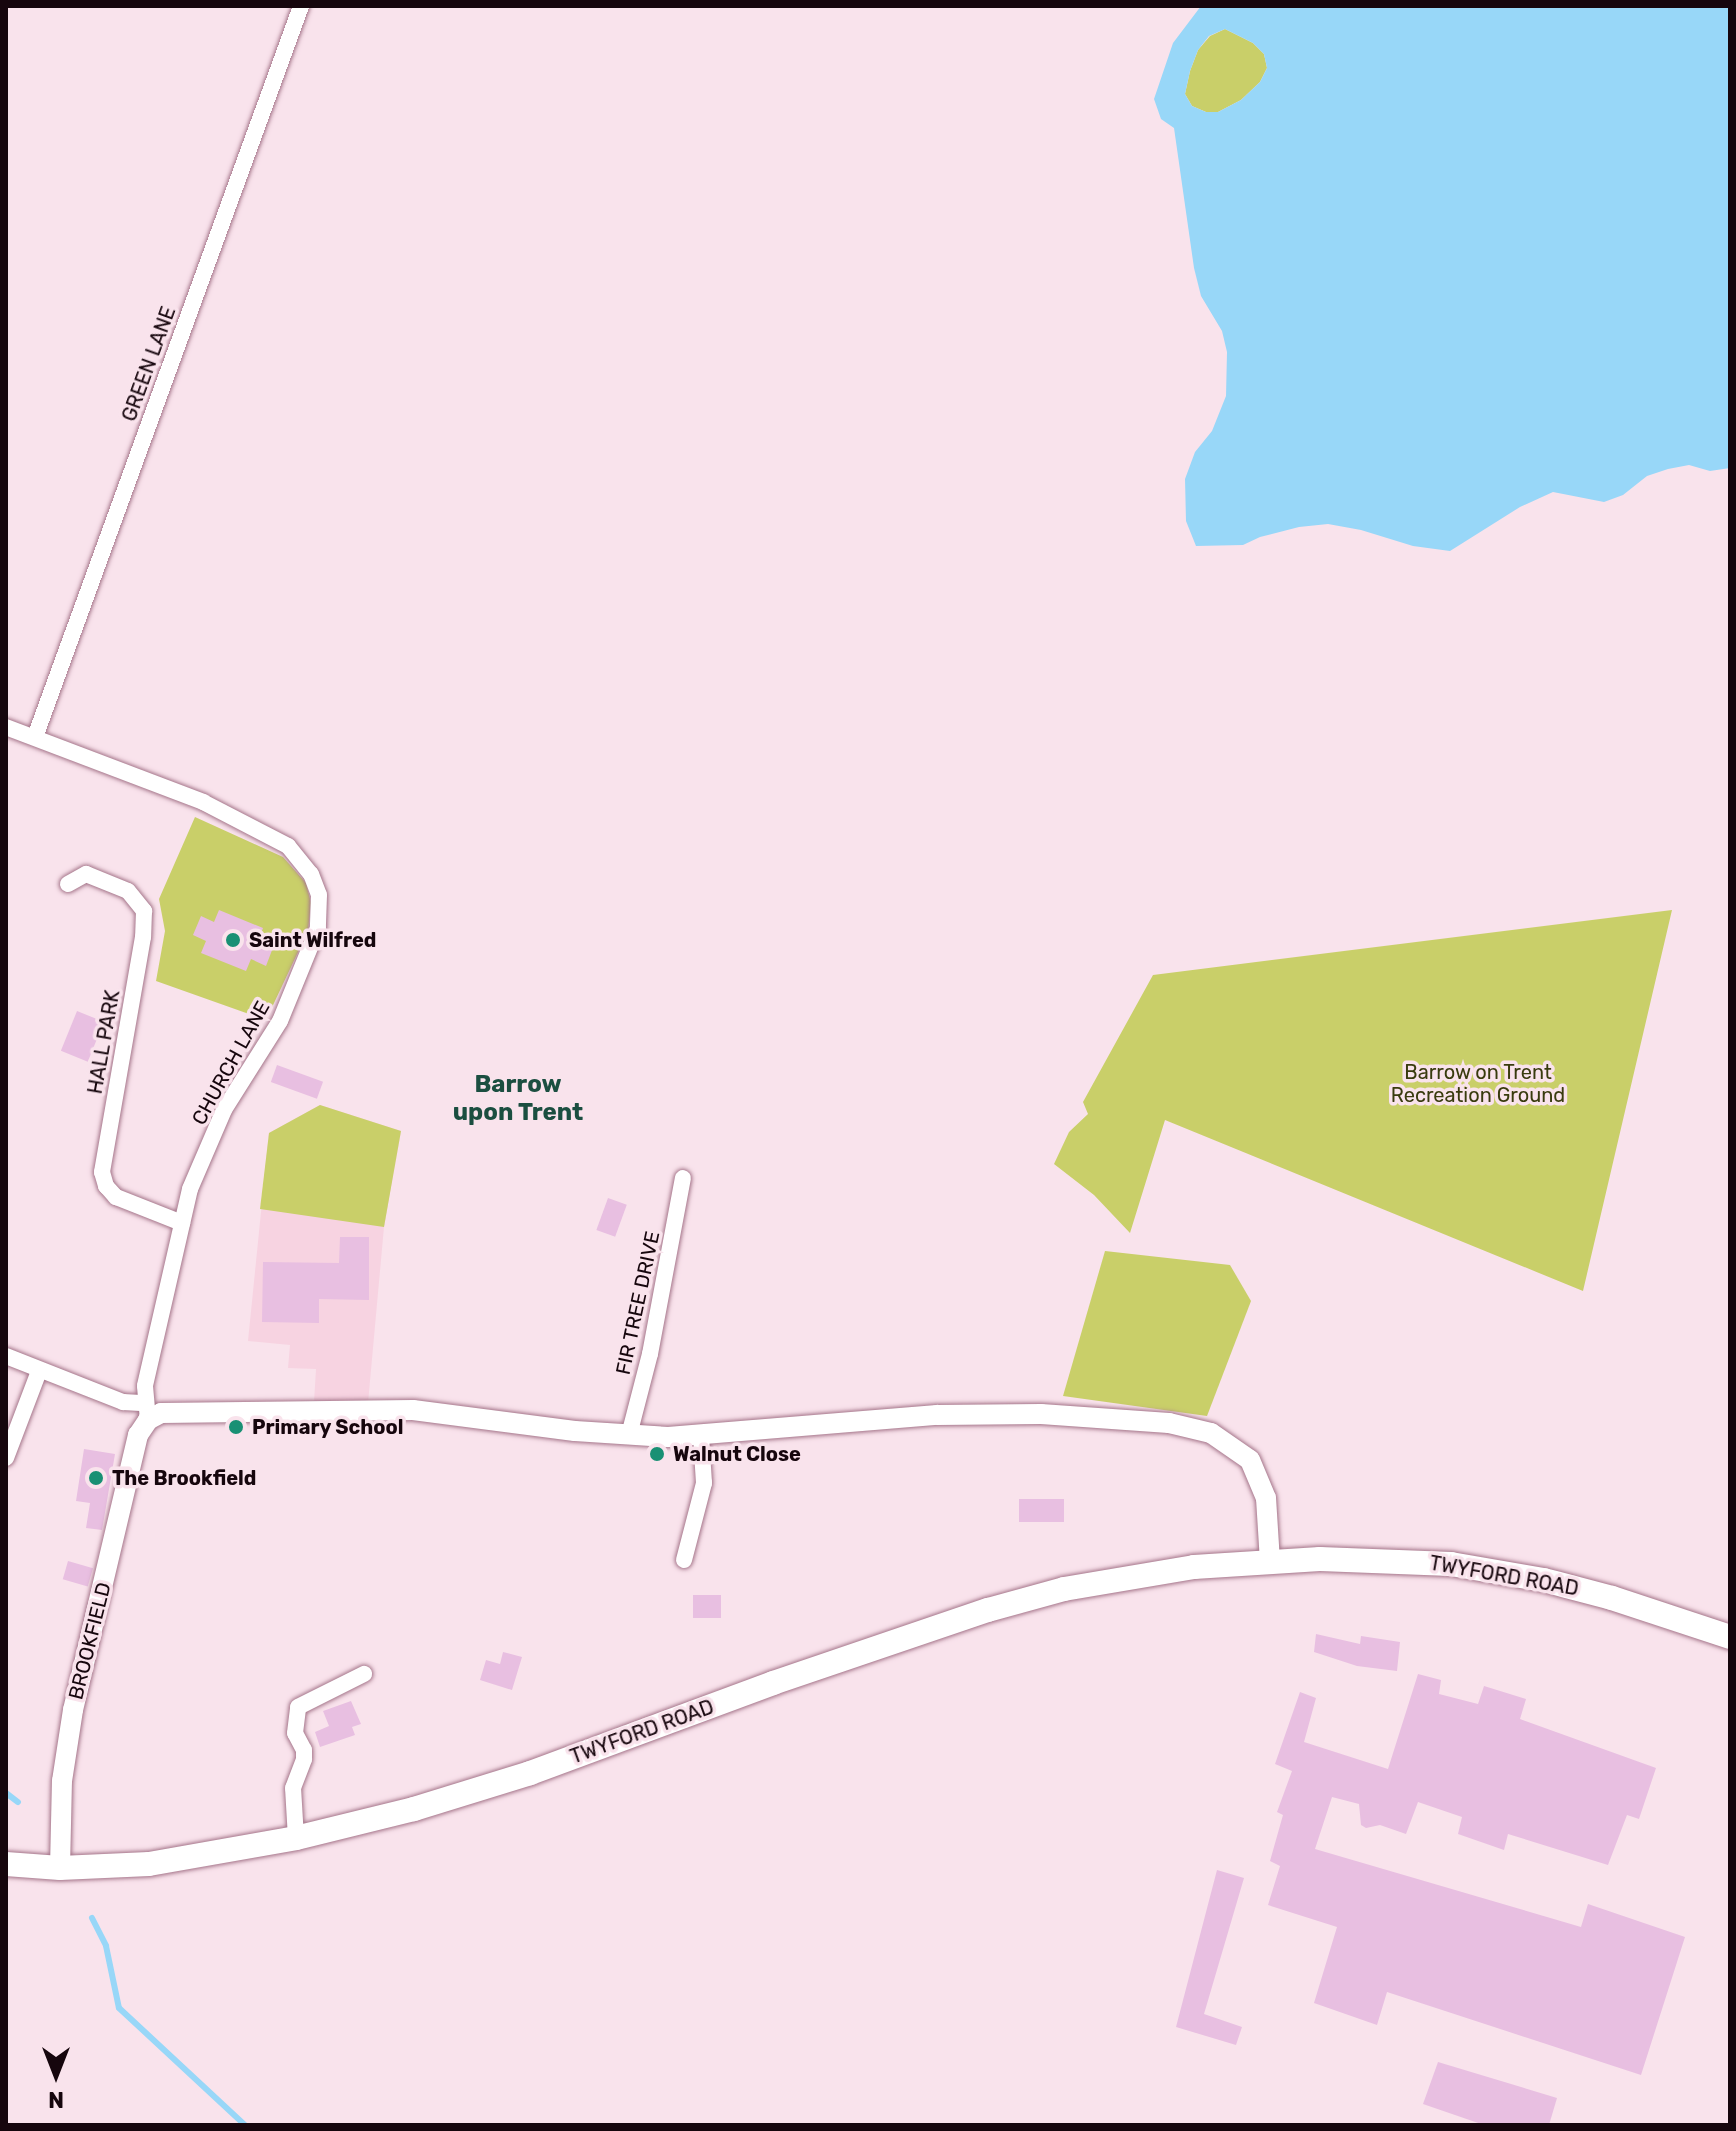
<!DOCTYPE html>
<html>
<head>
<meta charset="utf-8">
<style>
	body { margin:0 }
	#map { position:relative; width:1736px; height:2131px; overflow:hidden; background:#f9e3ec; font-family:Rubik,sans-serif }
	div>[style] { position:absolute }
	.built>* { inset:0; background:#f7d3e1 }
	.green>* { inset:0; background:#c9cf69 }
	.water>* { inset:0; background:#98d7f8 }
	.stream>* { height:6px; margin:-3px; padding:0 3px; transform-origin:3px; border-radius:3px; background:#98d7f8 }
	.building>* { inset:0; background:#e8bfe1; transform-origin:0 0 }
	.roads { filter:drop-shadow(0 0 2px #a5758a) drop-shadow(0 0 2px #a5758a) }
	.minor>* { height:16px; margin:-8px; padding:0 8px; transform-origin:8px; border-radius:8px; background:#fff }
	.tertiary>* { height:20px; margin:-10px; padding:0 10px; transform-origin:10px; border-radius:10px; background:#fff }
	.primary>* { height:24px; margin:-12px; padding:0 12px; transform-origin:12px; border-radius:12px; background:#fff }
	.dots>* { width:22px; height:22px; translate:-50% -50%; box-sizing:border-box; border:4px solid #f9e3ec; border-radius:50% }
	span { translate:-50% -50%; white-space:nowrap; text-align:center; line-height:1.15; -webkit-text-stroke:7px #f9e3ec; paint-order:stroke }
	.street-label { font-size:20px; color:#16060d }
	.poi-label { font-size:20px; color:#16060d; font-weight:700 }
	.left { translate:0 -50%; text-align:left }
	.park-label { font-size:20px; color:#393b0e }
	.quarter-label { font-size:24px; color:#1b4e40; font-weight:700 }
	.frame { position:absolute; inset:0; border:8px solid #16060d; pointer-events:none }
	.north { position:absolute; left:16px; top:2035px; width:80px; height:80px; -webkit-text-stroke:6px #f9e3ec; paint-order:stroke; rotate:180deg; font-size:22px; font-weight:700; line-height:32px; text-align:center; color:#16060d }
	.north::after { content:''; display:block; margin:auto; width:28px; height:36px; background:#16060d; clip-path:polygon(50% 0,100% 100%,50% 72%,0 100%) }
</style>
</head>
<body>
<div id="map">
	<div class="built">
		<div style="clip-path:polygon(320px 1105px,401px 1131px,384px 1227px,368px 1403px,314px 1402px,316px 1369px,288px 1368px,290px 1345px,248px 1341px,269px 1133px)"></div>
	</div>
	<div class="green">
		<div style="clip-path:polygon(1225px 29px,1253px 43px,1264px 54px,1267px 68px,1260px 82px,1241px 100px,1218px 112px,1206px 112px,1192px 106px,1185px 94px,1190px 71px,1198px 50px,1210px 36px)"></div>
		<div style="clip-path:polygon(195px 817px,283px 857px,306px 883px,311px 903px,308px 931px,266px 1020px,156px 981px,165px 931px,159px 899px)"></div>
		<div style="clip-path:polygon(1672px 910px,1583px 1291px,1165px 1120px,1130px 1233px,1094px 1195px,1054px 1164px,1069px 1132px,1088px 1114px,1083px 1102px,1153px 975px)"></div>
		<div style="clip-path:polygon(320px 1105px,401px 1131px,384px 1227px,260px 1209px,269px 1133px)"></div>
		<div style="clip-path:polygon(1105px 1251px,1230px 1265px,1251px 1301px,1207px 1416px,1063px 1396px)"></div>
	</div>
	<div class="water">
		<div style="clip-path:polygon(evenodd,1201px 6px,1730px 6px,1730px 468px,1710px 471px,1689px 465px,1668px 469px,1647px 476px,1623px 495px,1604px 502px,1553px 492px,1520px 507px,1450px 551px,1413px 546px,1361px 530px,1328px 524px,1299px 527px,1260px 537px,1243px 545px,1196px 546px,1186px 521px,1185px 479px,1195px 452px,1212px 431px,1226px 396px,1227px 352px,1222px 331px,1201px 296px,1194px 268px,1174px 128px,1161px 119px,1154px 99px,1173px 43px,1201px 6px,1225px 29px,1253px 43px,1264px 54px,1267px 68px,1260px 82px,1241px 100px,1218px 112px,1206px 112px,1192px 106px,1185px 94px,1190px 71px,1198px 50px,1209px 36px,1225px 29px)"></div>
	</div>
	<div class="stream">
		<div style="left:6px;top:1793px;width:15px;rotate:37deg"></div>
		<div style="left:92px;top:1918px;width:31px;rotate:63deg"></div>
		<div style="left:106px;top:1946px;width:63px;rotate:78.2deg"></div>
		<div style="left:119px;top:2008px;width:172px;rotate:42.9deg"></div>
	</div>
	<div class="building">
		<div style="clip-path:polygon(219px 910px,263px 928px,259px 939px,274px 945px,266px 966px,251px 959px,246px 971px,201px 953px,206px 941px,193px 935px,201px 916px,214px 922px)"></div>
		<div style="left:77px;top:1011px;width:29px;height:43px;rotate:22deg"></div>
		<div style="left:277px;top:1065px;width:49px;height:18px;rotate:20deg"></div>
		<div style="left:608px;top:1198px;width:20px;height:34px;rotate:20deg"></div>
		<div style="clip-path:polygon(340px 1237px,369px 1237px,369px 1300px,319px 1299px,319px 1323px,262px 1322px,263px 1262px,339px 1263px)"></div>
		<div style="clip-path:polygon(84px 1449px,115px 1454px,102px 1530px,86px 1528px,90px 1503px,76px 1501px)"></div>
		<div style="left:1019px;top:1499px;width:45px;height:23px"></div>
		<div style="left:68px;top:1561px;width:26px;height:19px;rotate:16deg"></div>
		<div style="left:693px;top:1595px;width:28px;height:23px"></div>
		<div style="clip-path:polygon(1316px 1634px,1360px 1644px,1361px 1636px,1400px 1642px,1397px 1671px,1357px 1666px,1314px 1652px)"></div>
		<div style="clip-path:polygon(503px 1652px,522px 1657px,512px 1690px,480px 1680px,486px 1660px,500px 1664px)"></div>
		<div style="clip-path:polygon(1418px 1674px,1441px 1680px,1439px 1694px,1478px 1704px,1484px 1686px,1526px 1699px,1520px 1719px,1656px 1768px,1639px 1819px,1627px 1815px,1608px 1865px,1508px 1834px,1504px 1850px,1458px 1834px,1462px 1817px,1418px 1802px,1406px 1834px,1380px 1825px,1366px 1828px,1361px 1825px,1359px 1804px,1332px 1797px,1315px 1849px,1581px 1927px,1588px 1904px,1685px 1937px,1641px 2075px,1387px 1992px,1377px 2025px,1314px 2003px,1337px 1927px,1268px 1905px,1280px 1866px,1270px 1861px,1283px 1815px,1277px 1812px,1292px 1771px,1275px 1764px,1300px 1692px,1316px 1698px,1304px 1742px,1388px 1769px)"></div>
		<div style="clip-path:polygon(351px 1701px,361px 1724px,352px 1727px,355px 1735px,320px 1747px,315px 1732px,329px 1726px,323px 1711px)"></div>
		<div style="clip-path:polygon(1217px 1870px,1244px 1878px,1204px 2014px,1242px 2027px,1236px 2045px,1176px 2027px)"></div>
		<div style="clip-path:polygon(1438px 2062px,1557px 2098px,1549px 2125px,1484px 2125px,1423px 2104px)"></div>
	</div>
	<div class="roads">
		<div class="minor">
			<div style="left:6px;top:727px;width:211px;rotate:20.8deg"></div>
			<div style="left:203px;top:802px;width:96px;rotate:27.4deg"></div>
			<div style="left:288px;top:846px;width:36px;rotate:51deg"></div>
			<div style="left:311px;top:874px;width:22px;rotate:69deg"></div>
			<div style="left:319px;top:895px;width:33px;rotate:92deg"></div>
			<div style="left:318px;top:928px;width:100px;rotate:112.2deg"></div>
			<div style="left:280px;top:1021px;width:105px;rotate:122.2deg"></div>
			<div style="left:224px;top:1110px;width:86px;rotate:113.3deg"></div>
			<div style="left:190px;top:1189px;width:202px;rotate:102.9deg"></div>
			<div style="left:145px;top:1386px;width:34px;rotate:85deg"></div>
			<div style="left:35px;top:737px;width:778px;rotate:-70deg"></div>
			<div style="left:68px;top:884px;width:21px;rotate:-29deg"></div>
			<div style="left:86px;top:874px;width:45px;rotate:22deg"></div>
			<div style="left:128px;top:891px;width:26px;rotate:51deg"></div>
			<div style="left:144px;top:911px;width:26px;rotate:92deg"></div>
			<div style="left:143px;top:937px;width:239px;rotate:99.9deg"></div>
			<div style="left:102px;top:1172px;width:15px;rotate:74deg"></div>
			<div style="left:106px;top:1186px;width:15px;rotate:48deg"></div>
			<div style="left:116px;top:1197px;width:71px;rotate:21.5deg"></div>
			<div style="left:6px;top:1356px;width:126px;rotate:21.5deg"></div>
			<div style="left:123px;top:1402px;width:22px;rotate:3deg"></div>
			<div style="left:629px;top:1435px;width:84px;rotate:-75.5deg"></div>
			<div style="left:650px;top:1354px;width:179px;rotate:-79.4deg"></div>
			<div style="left:6px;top:1458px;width:93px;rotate:-69.2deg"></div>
			<div style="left:684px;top:1560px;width:80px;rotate:-75.4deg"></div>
			<div style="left:704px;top:1483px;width:47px;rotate:-93.7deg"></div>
			<div style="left:296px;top:1838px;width:50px;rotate:-93.4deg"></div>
			<div style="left:293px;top:1788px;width:31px;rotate:-69deg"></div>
			<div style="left:304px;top:1759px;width:9px;rotate:-90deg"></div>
			<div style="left:304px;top:1750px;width:19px;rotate:-118deg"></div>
			<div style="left:295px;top:1733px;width:26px;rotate:-83deg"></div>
			<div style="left:298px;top:1707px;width:74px;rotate:-26.6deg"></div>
		</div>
		<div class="tertiary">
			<div style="left:60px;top:1868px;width:87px;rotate:-88.7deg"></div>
			<div style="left:62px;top:1781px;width:72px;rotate:-81.2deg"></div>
			<div style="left:73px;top:1710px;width:283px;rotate:-76.7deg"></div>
			<div style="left:138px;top:1435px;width:18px;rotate:-56deg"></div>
			<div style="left:148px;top:1420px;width:15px;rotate:-28deg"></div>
			<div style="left:161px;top:1413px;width:252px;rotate:-0.7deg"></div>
			<div style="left:413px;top:1410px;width:163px;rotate:7.4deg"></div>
			<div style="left:575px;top:1431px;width:93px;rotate:3.7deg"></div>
			<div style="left:668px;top:1437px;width:270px;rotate:-4.7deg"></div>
			<div style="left:937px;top:1415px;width:104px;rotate:-0.6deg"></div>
			<div style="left:1041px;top:1414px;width:128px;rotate:4deg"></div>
			<div style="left:1169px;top:1423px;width:43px;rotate:13.4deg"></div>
			<div style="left:1211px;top:1433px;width:47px;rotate:34.7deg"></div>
			<div style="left:1250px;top:1460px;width:41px;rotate:67.2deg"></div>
			<div style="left:1266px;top:1498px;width:63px;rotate:86.4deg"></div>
		</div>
		<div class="primary">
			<div style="left:6px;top:1864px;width:54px;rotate:4.2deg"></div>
			<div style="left:60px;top:1868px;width:89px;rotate:-2.6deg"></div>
			<div style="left:149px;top:1864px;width:149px;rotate:-10deg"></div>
			<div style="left:296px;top:1838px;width:122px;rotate:-13.8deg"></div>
			<div style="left:414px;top:1809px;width:121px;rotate:-17.2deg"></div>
			<div style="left:530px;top:1773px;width:259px;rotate:-20.3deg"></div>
			<div style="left:773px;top:1683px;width:227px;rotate:-18.8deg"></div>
			<div style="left:988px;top:1610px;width:79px;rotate:-15.4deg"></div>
			<div style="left:1064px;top:1589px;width:132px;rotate:-9.6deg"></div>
			<div style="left:1194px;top:1567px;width:126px;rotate:-3.6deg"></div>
			<div style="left:1320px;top:1559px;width:131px;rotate:2.2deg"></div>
			<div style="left:1451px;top:1564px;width:94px;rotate:9.8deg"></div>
			<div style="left:1544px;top:1580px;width:70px;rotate:14.8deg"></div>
			<div style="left:1612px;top:1598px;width:124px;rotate:18.3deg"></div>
		</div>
	</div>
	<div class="dots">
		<div style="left:233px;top:940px;background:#199074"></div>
		<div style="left:236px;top:1427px;background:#199074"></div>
		<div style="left:657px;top:1454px;background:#199074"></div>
		<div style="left:96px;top:1478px;background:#199074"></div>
	</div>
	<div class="street-label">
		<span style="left:149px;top:364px;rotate:-70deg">GREEN LANE</span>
		<span style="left:104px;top:1042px;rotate:-80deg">HALL PARK</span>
		<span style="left:231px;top:1063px;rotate:-61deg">CHURCH LANE</span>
		<span style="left:638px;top:1303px;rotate:-78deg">FIR TREE DRIVE</span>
		<span style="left:1504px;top:1576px;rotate:10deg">TWYFORD ROAD</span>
		<span style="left:90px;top:1641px;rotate:-76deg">BROOKFIELD</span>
		<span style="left:642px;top:1732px;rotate:-20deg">TWYFORD ROAD</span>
	</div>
	<div class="poi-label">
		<span class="left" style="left:249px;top:940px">Saint Wilfred</span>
		<span class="left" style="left:252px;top:1427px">Primary School</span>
		<span class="left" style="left:673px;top:1454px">Walnut Close</span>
		<span class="left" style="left:112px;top:1478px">The Brookfield</span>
	</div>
	<div class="park-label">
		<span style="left:1478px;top:1084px">Barrow on Trent<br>Recreation Ground</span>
	</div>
	<div class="quarter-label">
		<span style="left:518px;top:1099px">Barrow<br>upon Trent</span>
	</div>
	<div class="frame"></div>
	<div class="north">N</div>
</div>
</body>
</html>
